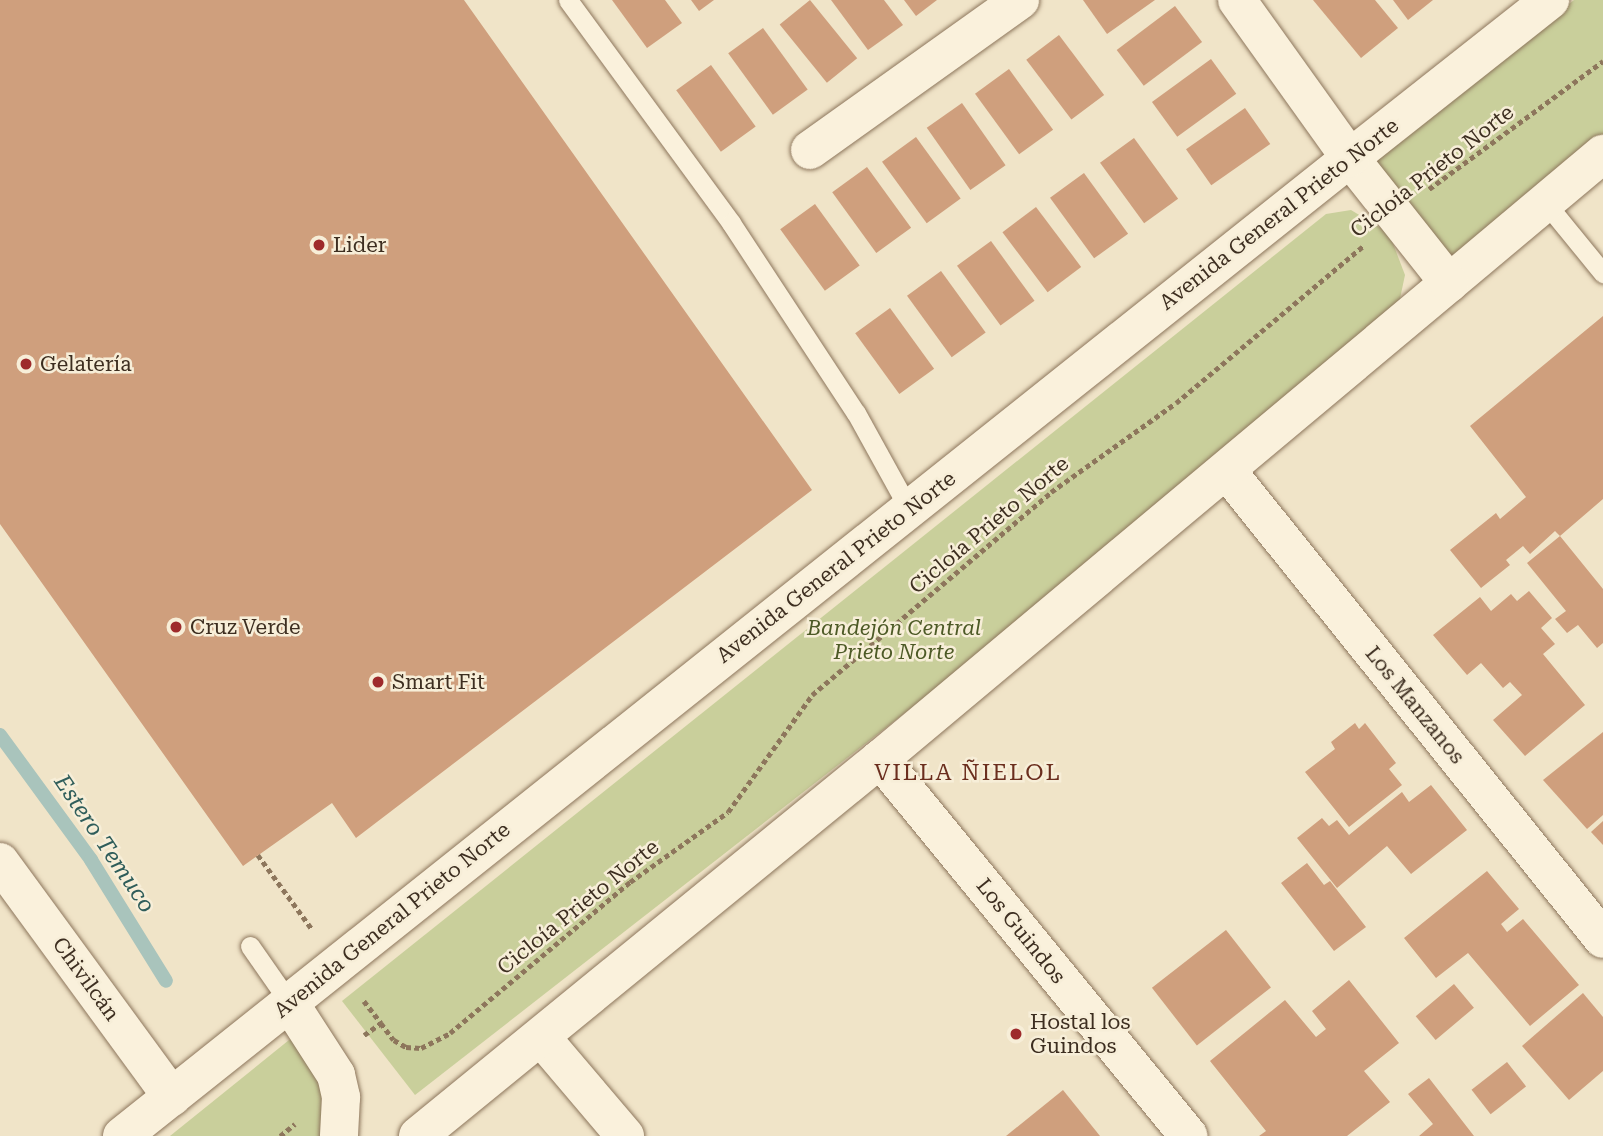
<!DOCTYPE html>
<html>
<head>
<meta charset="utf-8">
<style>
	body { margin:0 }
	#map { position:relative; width:1603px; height:1136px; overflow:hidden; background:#f0e4c8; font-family:"Roboto Serif",serif }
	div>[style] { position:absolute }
	.green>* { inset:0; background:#c9cf9b }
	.stream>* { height:14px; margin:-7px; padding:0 7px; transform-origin:7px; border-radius:7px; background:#a9c4bc }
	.building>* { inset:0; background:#cf9f7d; transform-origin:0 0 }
	.path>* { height:4.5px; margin-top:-2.25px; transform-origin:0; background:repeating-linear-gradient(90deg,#8d765c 0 5px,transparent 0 8.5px) }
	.roads { filter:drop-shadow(0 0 2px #8d765c) drop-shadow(0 0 2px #8d765c) }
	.lane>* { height:19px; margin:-9.5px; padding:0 9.5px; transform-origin:9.5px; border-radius:9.5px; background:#faf1dc }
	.street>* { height:38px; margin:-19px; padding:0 19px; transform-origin:19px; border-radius:19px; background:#faf1dc }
	.secondary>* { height:38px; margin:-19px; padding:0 19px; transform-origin:19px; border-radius:19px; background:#faf1dc }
	.dots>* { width:19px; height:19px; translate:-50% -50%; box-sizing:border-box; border:4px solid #f7eed8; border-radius:50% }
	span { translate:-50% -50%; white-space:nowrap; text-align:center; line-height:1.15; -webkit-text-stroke:5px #f7eed8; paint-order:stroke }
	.street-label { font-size:21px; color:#3d2e20 }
	.poi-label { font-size:21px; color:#3d2e20 }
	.left { translate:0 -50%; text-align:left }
	.park-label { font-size:21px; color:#4d5a26; font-style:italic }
	.neighbourhood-label { font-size:23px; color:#6b2e1e; letter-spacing:2px }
	.water-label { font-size:23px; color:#2f5d5a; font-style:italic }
</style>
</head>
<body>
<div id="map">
	<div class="green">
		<div style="clip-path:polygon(1574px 0,1603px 0,1603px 147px,1450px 262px,1370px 160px)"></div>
		<div style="clip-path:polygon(1351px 210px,1389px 233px,1405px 275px,1398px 308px,924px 698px,415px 1095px,342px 1001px,1326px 214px)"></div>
		<div style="clip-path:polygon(294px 1036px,321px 1084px,323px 1136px,170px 1136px)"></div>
	</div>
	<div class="stream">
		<div style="left:0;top:735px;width:155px;rotate:53.9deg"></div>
		<div style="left:91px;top:860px;width:142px;rotate:58.2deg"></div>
	</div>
	<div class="building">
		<div style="clip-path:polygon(0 0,464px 0,812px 490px,356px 838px,332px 803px,243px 866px,0 524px)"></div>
		<div style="clip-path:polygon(612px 0,665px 0,682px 23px,647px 48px)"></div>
		<div style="clip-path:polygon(691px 0,714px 0,699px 11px)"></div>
		<div style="left:810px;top:0;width:75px;height:39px;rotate:51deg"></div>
		<div style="clip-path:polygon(831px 0,884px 0,903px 25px,868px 50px)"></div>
		<div style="clip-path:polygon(904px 0,937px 0,916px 16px)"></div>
		<div style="clip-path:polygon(1083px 0,1155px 0,1107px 34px)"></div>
		<div style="clip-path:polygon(1313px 0,1375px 0,1398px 28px,1361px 58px)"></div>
		<div style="clip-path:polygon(1393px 0,1433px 0,1408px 20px)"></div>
		<div style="left:1175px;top:6px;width:45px;height:73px;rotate:53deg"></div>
		<div style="left:763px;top:28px;width:76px;height:43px;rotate:54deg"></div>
		<div style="left:1059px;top:35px;width:75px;height:41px;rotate:53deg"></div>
		<div style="left:1211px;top:59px;width:43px;height:73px;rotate:54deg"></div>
		<div style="left:711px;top:65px;width:76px;height:43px;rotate:54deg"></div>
		<div style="left:1009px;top:69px;width:75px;height:42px;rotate:54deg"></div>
		<div style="left:962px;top:103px;width:76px;height:43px;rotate:55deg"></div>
		<div style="left:1245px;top:108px;width:44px;height:72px;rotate:55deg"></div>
		<div style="left:916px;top:137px;width:76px;height:42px;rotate:54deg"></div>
		<div style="left:1134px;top:138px;width:75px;height:42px;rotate:54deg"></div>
		<div style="left:867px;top:167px;width:75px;height:43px;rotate:54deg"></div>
		<div style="left:1084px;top:173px;width:75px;height:42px;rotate:54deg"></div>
		<div style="left:815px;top:204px;width:76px;height:43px;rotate:54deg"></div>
		<div style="left:1036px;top:207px;width:75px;height:42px;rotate:53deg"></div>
		<div style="left:991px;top:241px;width:74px;height:42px;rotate:54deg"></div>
		<div style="left:941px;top:271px;width:76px;height:42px;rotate:54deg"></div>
		<div style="left:890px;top:308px;width:75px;height:43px;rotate:54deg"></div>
		<div style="clip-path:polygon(1603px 316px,1603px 499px,1560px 536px,1555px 531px,1530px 554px,1523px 546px,1506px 560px,1510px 565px,1481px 588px,1450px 550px,1496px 513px,1500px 519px,1526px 497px,1470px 426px)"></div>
		<div style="clip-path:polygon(1560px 536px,1603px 589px,1603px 643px,1597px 648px,1578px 625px,1567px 633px,1555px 619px,1566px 611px,1527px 563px)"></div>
		<div style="clip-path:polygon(1529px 591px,1552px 618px,1541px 628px,1555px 644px,1543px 654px,1585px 705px,1525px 756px,1493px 720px,1522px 695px,1510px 682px,1503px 688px,1481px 663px,1467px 675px,1433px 635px,1480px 597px,1491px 611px,1511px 594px,1517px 601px)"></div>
		<div style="clip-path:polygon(1355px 723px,1359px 729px,1365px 723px,1396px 763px,1389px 769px,1402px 785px,1349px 827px,1305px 772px,1335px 749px,1331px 742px)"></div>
		<div style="clip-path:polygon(1603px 732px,1603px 815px,1587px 829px,1543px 780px)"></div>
		<div style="clip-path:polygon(1431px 785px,1467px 830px,1411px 874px,1387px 846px,1337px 888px,1297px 838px,1322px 818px,1329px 826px,1337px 820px,1349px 835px,1402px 792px,1409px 802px)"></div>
		<div style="clip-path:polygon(1603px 821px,1603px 845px,1591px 832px)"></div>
		<div style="clip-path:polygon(1307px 863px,1324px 885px,1330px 881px,1366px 927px,1334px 951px,1281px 883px)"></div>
		<div style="clip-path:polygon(1487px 871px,1519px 909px,1501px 924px,1507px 932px,1523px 919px,1579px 985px,1530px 1026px,1468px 953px,1436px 978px,1404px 938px)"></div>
		<div style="left:1226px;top:930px;width:73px;height:94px;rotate:52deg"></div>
		<div style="clip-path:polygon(1349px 980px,1399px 1043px,1364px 1071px,1390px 1102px,1347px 1136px,1259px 1136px,1266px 1131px,1210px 1061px,1285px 1000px,1316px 1037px,1326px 1029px,1312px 1011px)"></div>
		<div style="left:1454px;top:984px;width:31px;height:50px;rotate:50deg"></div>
		<div style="clip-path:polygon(1583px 993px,1603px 1017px,1603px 1071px,1569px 1100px,1522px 1046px)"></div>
		<div style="left:1507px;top:1062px;width:31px;height:45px;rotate:52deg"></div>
		<div style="clip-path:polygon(1429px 1078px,1474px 1136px,1419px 1136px,1433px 1124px,1408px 1094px)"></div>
		<div style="clip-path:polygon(1063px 1090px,1100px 1136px,1006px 1136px)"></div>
	</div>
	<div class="path">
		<div style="left:1429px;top:189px;width:216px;rotate:-36.3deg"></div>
		<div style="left:258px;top:855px;width:92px;rotate:53.9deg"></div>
		<div style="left:364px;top:1001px;width:28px;rotate:52deg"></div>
		<div style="left:364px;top:1035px;width:21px;rotate:-35deg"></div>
		<div style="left:381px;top:1023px;width:21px;rotate:53deg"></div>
		<div style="left:394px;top:1040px;width:14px;rotate:30deg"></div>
		<div style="left:406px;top:1047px;width:15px;rotate:4deg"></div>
		<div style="left:421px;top:1048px;width:33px;rotate:-27deg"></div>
		<div style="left:450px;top:1033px;width:235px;rotate:-40deg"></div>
		<div style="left:630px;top:882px;width:120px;rotate:-35.5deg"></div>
		<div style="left:728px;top:812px;width:144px;rotate:-54.3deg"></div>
		<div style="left:812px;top:695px;width:314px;rotate:-40.3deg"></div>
		<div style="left:1051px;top:492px;width:153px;rotate:-35.5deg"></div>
		<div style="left:1176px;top:403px;width:246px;rotate:-40deg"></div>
		<div style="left:280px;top:1136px;width:19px;rotate:-39deg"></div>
	</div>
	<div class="roads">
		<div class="lane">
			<div style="left:568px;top:0;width:276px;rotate:53.8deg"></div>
			<div style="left:731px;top:223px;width:227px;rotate:56.7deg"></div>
			<div style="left:856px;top:413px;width:110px;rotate:61.1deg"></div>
			<div style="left:1545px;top:202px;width:92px;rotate:50.8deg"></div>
			<div style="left:250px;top:946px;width:68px;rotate:55.1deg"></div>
		</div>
		<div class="street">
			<div style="left:810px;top:150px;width:258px;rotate:-35.5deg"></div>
			<div style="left:1350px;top:158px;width:255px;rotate:-38.3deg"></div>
			<div style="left:1449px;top:283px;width:201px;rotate:-40deg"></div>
			<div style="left:1227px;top:471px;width:600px;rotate:51.22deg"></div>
			<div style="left:880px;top:759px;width:487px;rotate:50.7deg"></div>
			<div style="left:0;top:862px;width:291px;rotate:53.8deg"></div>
			<div style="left:541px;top:1037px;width:130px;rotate:49.7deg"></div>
		</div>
		<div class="secondary">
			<div style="left:289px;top:1002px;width:87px;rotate:57.2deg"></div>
			<div style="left:336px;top:1075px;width:23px;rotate:77deg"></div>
			<div style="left:341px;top:1097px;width:39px;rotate:93deg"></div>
			<div style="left:122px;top:1136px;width:1570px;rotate:-38.53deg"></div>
			<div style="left:418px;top:1136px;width:596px;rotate:-39.22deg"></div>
			<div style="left:880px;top:759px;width:742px;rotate:-39.91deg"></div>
			<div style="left:1449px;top:283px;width:159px;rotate:-128.4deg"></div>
			<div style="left:1350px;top:158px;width:194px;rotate:-125.6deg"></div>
		</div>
	</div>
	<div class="dots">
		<div style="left:319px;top:245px;background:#9e2a2b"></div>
		<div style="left:26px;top:364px;background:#9e2a2b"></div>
		<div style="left:176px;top:627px;background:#9e2a2b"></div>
		<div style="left:378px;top:682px;background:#9e2a2b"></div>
		<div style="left:1016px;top:1034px;background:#9e2a2b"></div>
	</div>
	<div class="street-label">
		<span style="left:1432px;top:171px;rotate:-38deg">Cicloía Prieto Norte</span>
		<span style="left:1279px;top:214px;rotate:-38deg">Avenida General Prieto Norte</span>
		<span style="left:989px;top:525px;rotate:-40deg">Cicloía Prieto Norte</span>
		<span style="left:836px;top:567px;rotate:-38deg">Avenida General Prieto Norte</span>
		<span style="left:1415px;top:705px;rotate:51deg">Los Manzanos</span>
		<span style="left:578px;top:907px;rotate:-39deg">Cicloía Prieto Norte</span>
		<span style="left:392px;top:920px;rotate:-39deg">Avenida General Prieto Norte</span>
		<span style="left:1021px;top:931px;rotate:51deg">Los Guindos</span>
		<span style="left:86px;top:979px;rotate:54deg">Chivilcán</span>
	</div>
	<div class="poi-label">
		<span class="left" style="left:333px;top:245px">Lider</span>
		<span class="left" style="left:40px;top:364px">Gelatería</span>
		<span class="left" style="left:190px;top:627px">Cruz Verde</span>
		<span class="left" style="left:392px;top:682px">Smart Fit</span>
		<span class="left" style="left:1030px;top:1034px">Hostal los<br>Guindos</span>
	</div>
	<div class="park-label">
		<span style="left:894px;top:640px">Bandejón Central<br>Prieto Norte</span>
	</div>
	<div class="neighbourhood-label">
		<span style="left:968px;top:773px">VILLA ÑIELOL</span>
	</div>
	<div class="water-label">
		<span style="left:104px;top:844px;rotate:56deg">Estero Temuco</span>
	</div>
</div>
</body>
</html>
